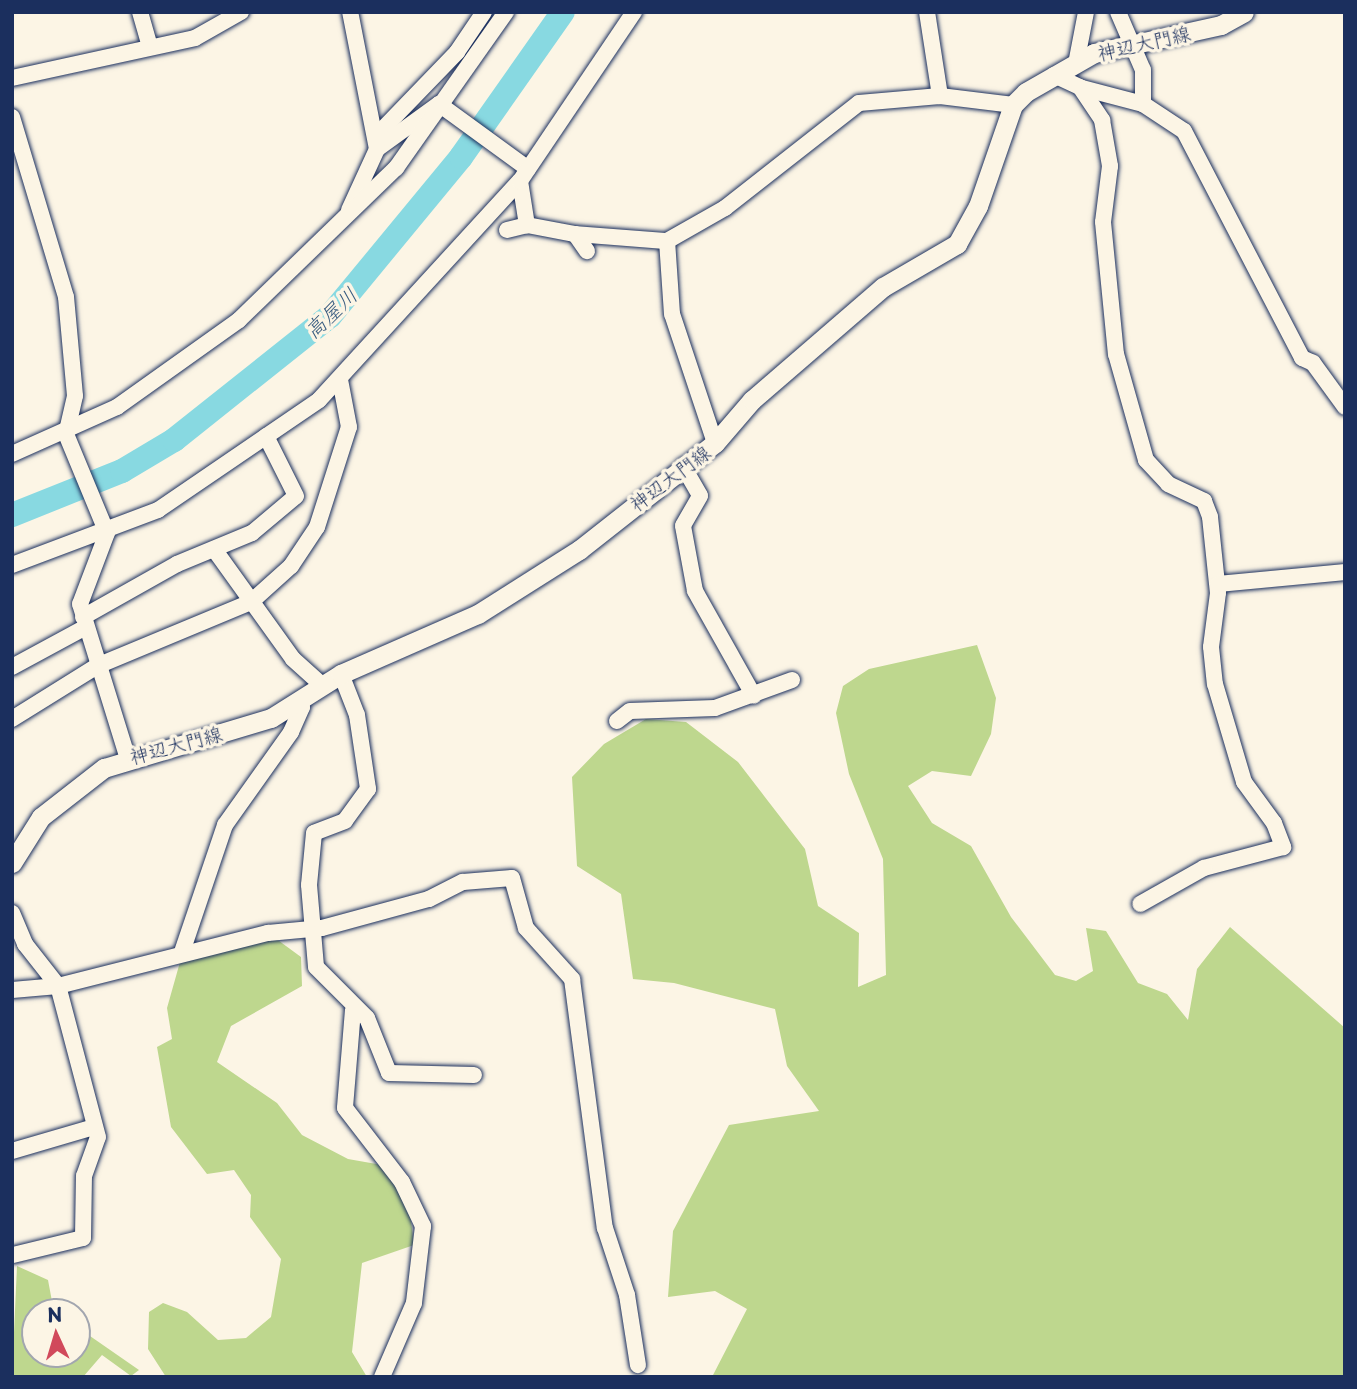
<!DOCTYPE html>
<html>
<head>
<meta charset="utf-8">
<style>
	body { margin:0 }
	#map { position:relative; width:1357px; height:1389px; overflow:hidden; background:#fcf5e5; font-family:"Playpen Sans","Klee One",sans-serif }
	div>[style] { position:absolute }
	.green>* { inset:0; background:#bed78e }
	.river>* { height:24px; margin:-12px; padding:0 12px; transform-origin:12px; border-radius:12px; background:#88d9e1 }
	.roads { filter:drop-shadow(0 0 2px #1b2f5e) drop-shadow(0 0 2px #1b2f5e) }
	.minor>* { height:16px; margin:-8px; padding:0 8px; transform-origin:8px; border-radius:8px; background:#fcf5e5 }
	.major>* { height:19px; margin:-9.5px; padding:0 9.5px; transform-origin:9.5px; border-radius:9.5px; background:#fcf5e5 }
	span { translate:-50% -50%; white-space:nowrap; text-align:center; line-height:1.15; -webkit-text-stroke:7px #fcf5e5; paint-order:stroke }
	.street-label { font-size:19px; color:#1b2f5e }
	.water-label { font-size:21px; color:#365a7f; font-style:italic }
	.frame { position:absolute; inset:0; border:14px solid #1b2f5e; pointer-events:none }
	.north { position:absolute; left:21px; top:1298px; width:70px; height:70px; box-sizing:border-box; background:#fcf5e5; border:2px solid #a2a6af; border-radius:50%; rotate:356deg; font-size:19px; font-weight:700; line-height:28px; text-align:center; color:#1b2f5e }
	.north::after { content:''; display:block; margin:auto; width:24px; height:32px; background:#d1495b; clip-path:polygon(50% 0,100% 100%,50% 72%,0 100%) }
</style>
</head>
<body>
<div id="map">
	<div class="green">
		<div style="clip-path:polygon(977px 645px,996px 698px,991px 734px,971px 776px,932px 771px,908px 786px,932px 823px,971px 846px,1011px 917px,1055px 975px,1076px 981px,1093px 971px,1086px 928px,1106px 931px,1138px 983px,1167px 994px,1188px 1020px,1197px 969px,1230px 927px,1345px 1028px,1345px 1377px,712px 1377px,747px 1309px,715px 1291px,668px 1297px,673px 1231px,729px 1125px,819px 1111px,787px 1066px,775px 1009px,674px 983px,633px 979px,621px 894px,577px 866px,572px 777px,604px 744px,646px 719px,686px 722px,738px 762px,805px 849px,818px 906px,859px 933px,858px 987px,886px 975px,883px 859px,849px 774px,836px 713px,843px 686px,869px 669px)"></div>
		<div style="clip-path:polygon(271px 935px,301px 957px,302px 986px,231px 1026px,217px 1062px,277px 1103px,302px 1135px,348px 1159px,382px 1165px,409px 1205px,414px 1245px,362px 1263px,352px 1352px,367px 1377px,166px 1377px,148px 1349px,149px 1312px,163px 1303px,187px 1312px,218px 1340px,246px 1338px,271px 1317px,281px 1259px,250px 1217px,251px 1195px,234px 1170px,207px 1174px,171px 1127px,157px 1047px,172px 1039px,167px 1008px,180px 962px)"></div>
		<div style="clip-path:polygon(17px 1266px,48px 1280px,54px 1312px,35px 1312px,35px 1354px,77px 1354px,77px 1327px,139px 1370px,131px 1376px,102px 1355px,83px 1377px,12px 1377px)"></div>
	</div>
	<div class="river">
		<div style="left:12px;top:515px;width:118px;rotate:-21.8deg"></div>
		<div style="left:122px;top:471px;width:61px;rotate:-30.8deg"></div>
		<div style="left:174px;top:440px;width:199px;rotate:-38.5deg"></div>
		<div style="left:330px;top:316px;width:206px;rotate:-50.5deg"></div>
		<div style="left:461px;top:157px;width:177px;rotate:-54.9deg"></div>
	</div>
	<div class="roads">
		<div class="minor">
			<div style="left:140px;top:12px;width:35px;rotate:74deg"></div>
			<div style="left:927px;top:12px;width:85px;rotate:81.2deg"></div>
			<div style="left:1118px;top:12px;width:63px;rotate:66.7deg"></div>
			<div style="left:1143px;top:70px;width:34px;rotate:90deg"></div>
			<div style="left:1076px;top:64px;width:53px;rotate:-79.1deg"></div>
			<div style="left:1054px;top:75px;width:29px;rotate:25deg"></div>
			<div style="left:1080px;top:87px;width:40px;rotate:56deg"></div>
			<div style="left:1102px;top:120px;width:47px;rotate:80.1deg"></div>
			<div style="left:1110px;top:166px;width:56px;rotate:97.1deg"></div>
			<div style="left:1103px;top:222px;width:133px;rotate:84.4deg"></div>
			<div style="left:1116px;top:354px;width:110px;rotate:74.2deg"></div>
			<div style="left:1146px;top:460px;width:33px;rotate:47deg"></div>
			<div style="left:1168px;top:484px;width:40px;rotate:25deg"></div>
			<div style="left:1204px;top:501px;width:17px;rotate:69deg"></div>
			<div style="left:1210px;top:517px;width:76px;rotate:84deg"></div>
			<div style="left:1218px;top:593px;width:54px;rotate:97.4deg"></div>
			<div style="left:1211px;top:647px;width:37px;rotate:84deg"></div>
			<div style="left:1215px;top:684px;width:102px;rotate:73.5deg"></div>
			<div style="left:1244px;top:782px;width:51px;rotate:53.8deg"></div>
			<div style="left:1274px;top:823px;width:26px;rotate:69deg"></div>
			<div style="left:1283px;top:847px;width:82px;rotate:165.1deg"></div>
			<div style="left:1204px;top:868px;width:73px;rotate:150.6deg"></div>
			<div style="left:12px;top:78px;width:187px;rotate:-12.3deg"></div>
			<div style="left:195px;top:38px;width:53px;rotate:-29.5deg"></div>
			<div style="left:1082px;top:88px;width:63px;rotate:14.7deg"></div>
			<div style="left:1143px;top:104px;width:49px;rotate:33.4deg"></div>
			<div style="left:1184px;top:131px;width:256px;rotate:62.5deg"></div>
			<div style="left:1302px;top:358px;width:12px;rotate:24deg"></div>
			<div style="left:1313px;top:363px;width:54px;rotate:54deg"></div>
			<div style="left:12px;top:117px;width:188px;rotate:73.3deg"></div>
			<div style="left:66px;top:297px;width:99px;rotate:84.8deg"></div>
			<div style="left:75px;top:396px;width:39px;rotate:103deg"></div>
			<div style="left:66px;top:434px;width:107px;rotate:67.5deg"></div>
			<div style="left:107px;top:533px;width:76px;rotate:110.8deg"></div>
			<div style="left:80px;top:604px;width:159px;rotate:72.8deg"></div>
			<div style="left:376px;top:136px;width:117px;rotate:-46deg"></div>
			<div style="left:457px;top:52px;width:48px;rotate:-56deg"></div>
			<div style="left:377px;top:149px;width:77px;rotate:-36deg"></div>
			<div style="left:439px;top:104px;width:110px;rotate:36.1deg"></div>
			<div style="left:520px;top:181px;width:45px;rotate:81deg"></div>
			<div style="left:349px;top:210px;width:67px;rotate:-65.3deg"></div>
			<div style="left:377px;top:149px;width:140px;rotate:-101.1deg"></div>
			<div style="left:507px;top:230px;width:21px;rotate:-14deg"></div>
			<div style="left:527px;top:225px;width:49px;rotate:10.6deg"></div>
			<div style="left:575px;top:234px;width:21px;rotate:55deg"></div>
			<div style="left:575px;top:234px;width:92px;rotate:4.4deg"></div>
			<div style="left:715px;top:443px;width:136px;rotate:-108.4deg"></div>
			<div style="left:672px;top:314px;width:73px;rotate:-93.9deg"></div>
			<div style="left:667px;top:241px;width:67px;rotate:-29.6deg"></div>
			<div style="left:725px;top:208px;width:170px;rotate:-38.1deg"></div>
			<div style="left:859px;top:103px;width:81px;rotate:-4.9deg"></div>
			<div style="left:940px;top:96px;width:74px;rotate:7deg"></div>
			<div style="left:12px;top:454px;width:115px;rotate:-24.1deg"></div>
			<div style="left:117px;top:407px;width:150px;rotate:-35.5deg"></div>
			<div style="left:239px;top:320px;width:219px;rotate:-44.1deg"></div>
			<div style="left:396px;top:168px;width:191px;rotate:-54.8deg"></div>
			<div style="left:683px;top:466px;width:34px;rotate:60deg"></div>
			<div style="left:700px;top:496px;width:34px;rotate:120deg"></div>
			<div style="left:683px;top:526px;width:66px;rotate:79.5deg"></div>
			<div style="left:695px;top:591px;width:120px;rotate:60.7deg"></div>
			<div style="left:214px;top:549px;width:135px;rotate:54.3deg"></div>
			<div style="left:293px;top:659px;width:40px;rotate:42deg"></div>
			<div style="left:12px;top:565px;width:156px;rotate:-20.6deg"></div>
			<div style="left:158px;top:510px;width:195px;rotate:-34.3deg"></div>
			<div style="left:319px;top:400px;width:297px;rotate:-47.5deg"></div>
			<div style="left:520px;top:181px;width:204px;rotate:-56deg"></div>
			<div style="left:1218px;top:584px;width:128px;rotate:-5.4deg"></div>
			<div style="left:83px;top:617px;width:108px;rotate:-29.4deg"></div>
			<div style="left:177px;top:564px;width:81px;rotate:-22.5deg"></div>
			<div style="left:252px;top:533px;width:57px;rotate:-40.1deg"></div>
			<div style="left:296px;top:496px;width:67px;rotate:-116.6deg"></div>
			<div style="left:12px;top:667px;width:84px;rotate:-28.4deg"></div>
			<div style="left:341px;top:674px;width:44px;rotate:68.7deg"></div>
			<div style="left:357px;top:715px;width:75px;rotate:81.5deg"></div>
			<div style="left:368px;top:789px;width:39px;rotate:126deg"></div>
			<div style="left:345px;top:821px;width:33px;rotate:159deg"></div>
			<div style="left:314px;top:833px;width:52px;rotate:95.5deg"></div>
			<div style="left:309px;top:885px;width:82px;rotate:85.1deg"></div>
			<div style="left:316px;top:967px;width:72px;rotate:45deg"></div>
			<div style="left:367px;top:1018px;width:59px;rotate:68.2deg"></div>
			<div style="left:389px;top:1073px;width:85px;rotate:1.3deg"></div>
			<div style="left:12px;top:719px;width:100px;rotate:-31.9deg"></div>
			<div style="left:97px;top:666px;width:167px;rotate:-22.6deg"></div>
			<div style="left:251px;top:602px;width:54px;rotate:-42deg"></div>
			<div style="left:291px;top:566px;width:47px;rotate:-56.3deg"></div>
			<div style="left:317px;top:527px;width:105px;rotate:-72.3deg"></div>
			<div style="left:349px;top:427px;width:48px;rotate:-100.8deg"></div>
			<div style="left:617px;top:721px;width:16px;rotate:-38deg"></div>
			<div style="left:630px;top:711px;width:85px;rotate:-2deg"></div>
			<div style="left:715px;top:708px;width:82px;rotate:-20deg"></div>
			<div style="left:12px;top:913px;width:34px;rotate:67deg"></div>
			<div style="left:25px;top:944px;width:53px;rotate:51.8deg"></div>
			<div style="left:58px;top:986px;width:46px;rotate:175deg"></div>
			<div style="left:182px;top:952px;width:134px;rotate:-71.3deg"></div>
			<div style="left:225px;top:825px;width:114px;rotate:-54.6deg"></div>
			<div style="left:291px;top:732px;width:27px;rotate:-66deg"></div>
			<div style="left:302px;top:707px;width:7px;rotate:-117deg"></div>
			<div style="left:353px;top:1010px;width:98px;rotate:94.7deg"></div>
			<div style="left:345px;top:1108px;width:93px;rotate:52.4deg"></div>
			<div style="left:402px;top:1182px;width:49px;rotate:64.5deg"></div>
			<div style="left:423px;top:1226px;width:78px;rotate:96.7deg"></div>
			<div style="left:414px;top:1303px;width:81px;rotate:113.4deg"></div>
			<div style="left:12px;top:1151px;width:85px;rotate:-16.3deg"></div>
			<div style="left:13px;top:1255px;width:72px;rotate:-13.7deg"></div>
			<div style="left:83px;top:1238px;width:62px;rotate:-89.1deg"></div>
			<div style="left:84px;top:1176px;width:41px;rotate:-70.3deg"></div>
			<div style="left:98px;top:1137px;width:156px;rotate:-104.8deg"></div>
			<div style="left:58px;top:986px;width:217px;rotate:-14.2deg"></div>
			<div style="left:268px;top:933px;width:54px;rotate:-5.3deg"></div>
			<div style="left:322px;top:928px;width:111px;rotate:-15.2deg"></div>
			<div style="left:429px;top:899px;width:38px;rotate:-27deg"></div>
			<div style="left:463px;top:882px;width:49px;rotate:-4.7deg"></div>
			<div style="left:512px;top:878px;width:52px;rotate:74.4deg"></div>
			<div style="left:526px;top:928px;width:69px;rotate:48deg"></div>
			<div style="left:572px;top:979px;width:251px;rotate:82.5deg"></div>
			<div style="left:605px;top:1228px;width:71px;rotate:71.8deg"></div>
			<div style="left:627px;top:1295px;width:71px;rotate:81.1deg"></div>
		</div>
		<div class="major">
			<div style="left:12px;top:863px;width:54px;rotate:-57.8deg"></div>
			<div style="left:41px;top:817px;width:80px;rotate:-37.9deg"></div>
			<div style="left:104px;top:768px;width:174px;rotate:-16.7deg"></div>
			<div style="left:271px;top:718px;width:83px;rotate:-32.2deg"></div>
			<div style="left:341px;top:674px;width:150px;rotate:-23.7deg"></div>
			<div style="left:478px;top:614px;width:120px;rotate:-32.4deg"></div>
			<div style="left:579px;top:550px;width:173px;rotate:-38.2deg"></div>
			<div style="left:715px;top:443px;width:57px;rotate:-49.3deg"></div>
			<div style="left:752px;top:400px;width:173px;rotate:-40.8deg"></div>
			<div style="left:883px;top:287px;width:86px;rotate:-30.2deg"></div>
			<div style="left:957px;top:244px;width:43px;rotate:-61.1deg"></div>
			<div style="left:978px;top:206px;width:107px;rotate:-70.9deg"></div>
			<div style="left:1013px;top:105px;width:18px;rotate:-45deg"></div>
			<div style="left:1026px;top:92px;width:78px;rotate:-29.8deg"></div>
			<div style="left:1094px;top:53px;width:130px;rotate:-12.4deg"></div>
			<div style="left:1221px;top:25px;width:26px;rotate:-29deg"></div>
		</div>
	</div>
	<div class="street-label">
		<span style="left:1144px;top:43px;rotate:-13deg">神辺大門線</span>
		<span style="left:670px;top:478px;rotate:-37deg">神辺大門線</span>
		<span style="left:176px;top:745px;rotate:-15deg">神辺大門線</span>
	</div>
	<div class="water-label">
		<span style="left:330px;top:312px;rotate:-43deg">高屋川</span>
	</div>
	<div class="frame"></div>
	<div class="north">N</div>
</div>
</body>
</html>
